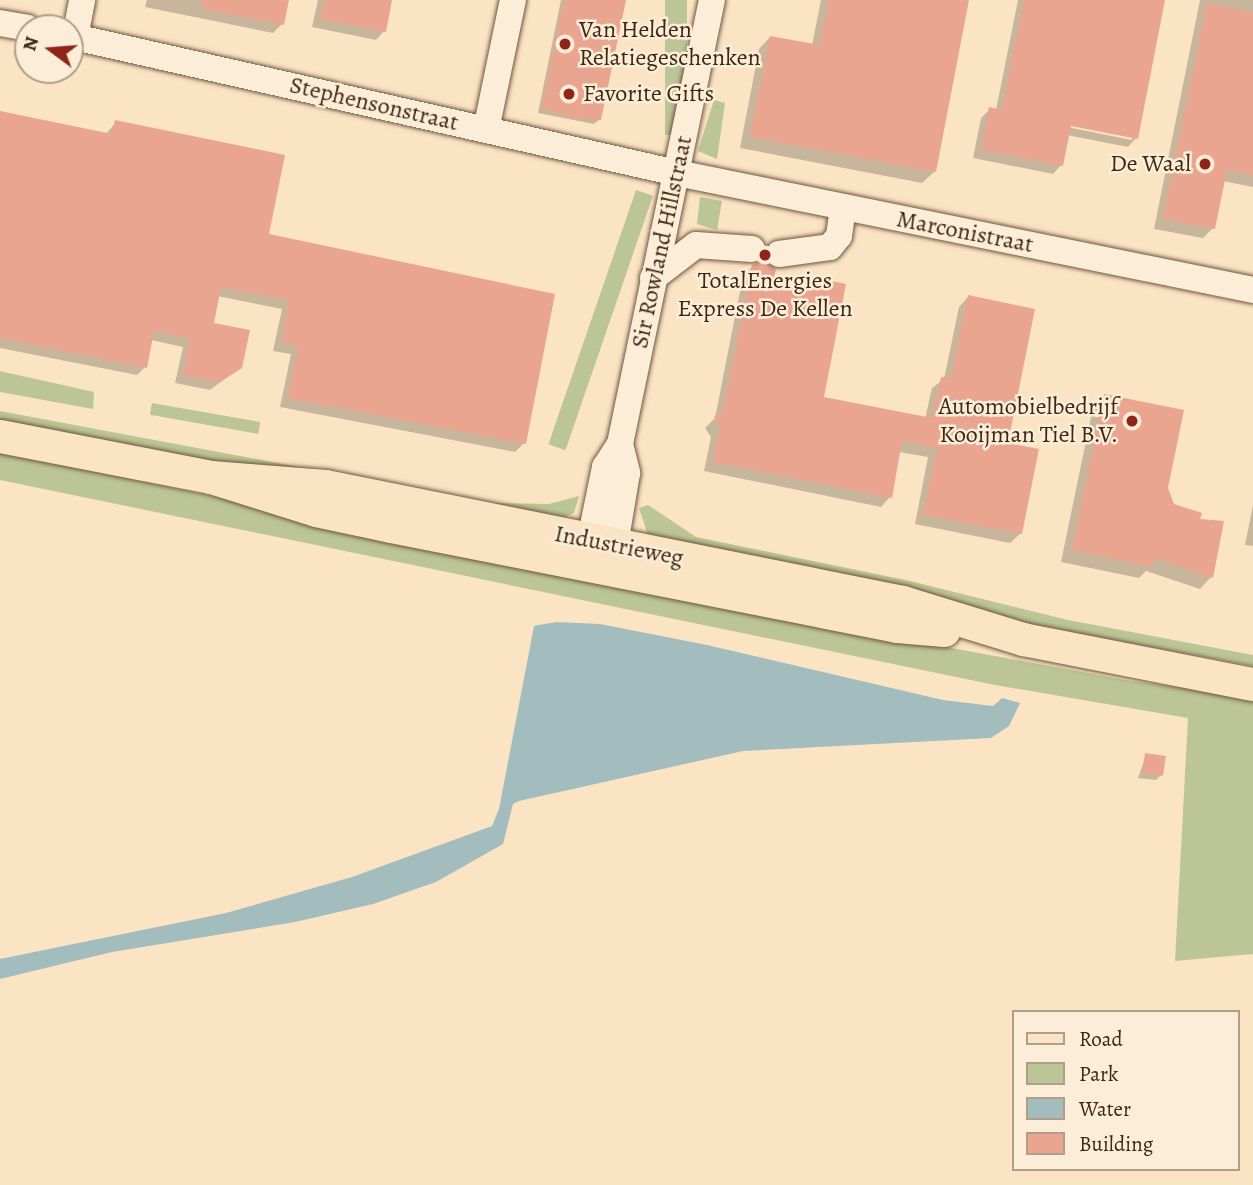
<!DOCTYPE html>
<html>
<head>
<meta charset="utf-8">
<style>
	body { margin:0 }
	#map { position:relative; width:1253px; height:1185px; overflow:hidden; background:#fbe4c3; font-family:Alegreya,serif }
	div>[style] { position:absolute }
	.green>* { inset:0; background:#bcc595; transform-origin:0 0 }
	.water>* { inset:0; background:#a3bcbe }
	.shadow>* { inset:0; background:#0003 }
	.building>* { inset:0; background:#e9a58f; transform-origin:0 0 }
	.roads { filter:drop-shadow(0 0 2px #6d563f) drop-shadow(0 0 2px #6d563f) }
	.minor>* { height:26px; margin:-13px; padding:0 13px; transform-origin:13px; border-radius:13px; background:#fcedd8 }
	.major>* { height:33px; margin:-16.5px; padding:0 16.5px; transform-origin:16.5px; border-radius:16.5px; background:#fbe4c3 }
	.dots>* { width:19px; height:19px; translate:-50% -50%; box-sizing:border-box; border:4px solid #fcedd8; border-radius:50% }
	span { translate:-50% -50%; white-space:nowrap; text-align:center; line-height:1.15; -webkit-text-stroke:5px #fcedd8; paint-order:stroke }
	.poi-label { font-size:24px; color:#3e2713 }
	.left { translate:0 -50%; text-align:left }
	.right { translate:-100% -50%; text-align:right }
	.street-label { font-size:24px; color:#3e2713 }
	.legend { position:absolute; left:1012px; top:1010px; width:228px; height:161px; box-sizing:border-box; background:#fcedd8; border:2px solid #b09e89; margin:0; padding:9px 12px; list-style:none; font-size:21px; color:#3e2713 }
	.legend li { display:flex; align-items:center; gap:14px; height:35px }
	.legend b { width:35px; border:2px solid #b09e89 }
	.north { position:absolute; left:14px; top:14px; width:70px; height:70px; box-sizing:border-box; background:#fcedd8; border:2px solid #b09e89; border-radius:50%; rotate:286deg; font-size:19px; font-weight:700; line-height:28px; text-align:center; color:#3e2713 }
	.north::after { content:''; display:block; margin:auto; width:24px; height:32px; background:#8f2418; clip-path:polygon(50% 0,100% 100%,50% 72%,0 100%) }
</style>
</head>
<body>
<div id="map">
	<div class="green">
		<div style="left:665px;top:0;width:22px;height:135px"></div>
		<div style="clip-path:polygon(714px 100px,725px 103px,717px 159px,698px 151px)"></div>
		<div style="left:636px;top:190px;width:18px;height:269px;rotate:19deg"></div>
		<div style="clip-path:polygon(700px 197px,722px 201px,717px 230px,697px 224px)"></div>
		<div style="clip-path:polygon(0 371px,94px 392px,93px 409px,0 392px)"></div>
		<div style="left:152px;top:403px;width:110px;height:12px;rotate:10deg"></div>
		<div style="clip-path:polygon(0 411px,491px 503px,549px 504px,579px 496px,574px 513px,556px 521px,0 424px)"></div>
		<div style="clip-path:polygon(0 452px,854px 630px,1131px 681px,1253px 697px,1253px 954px,1175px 961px,1188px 718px,995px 685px,0 480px)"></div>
		<div style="clip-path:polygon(648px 505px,696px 537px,910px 581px,1068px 620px,1253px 655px,1253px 666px,1042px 627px,648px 535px,639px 508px)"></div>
	</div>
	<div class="water">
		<div style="clip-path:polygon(556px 622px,600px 624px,707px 645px,943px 700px,993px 706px,1002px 698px,1020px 703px,1009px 726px,991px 738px,743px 751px,519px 801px,513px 804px,503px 844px,436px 882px,373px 904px,295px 922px,112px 952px,0 979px,0 959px,226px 913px,352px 877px,492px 826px,499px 809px,534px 626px)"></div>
	</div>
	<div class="shadow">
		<div style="clip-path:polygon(147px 0,287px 0,282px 24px,273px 33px,145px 7px)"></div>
		<div style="clip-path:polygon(318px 0,390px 0,384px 31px,376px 40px,312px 27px)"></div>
		<div style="clip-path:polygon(561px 0,624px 0,600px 119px,594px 124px,538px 113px)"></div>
		<div style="clip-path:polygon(821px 0,967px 0,934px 172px,922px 183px,740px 148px,759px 49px,770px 37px,812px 45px)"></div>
		<div style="clip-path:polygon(evenodd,1018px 0,1164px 0,1136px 138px,1128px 147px,1067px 135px,1061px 165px,1053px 174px,973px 158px,981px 118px,990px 109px,996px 110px,1018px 0,1063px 123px,1132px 136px,1132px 140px,1062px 126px,1063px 123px)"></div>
		<div style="clip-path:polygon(1200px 0,1253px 0,1253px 187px,1223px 181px,1213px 228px,1203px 238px,1154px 229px)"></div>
		<div style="clip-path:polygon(0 113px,106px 134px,116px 122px,267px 236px,524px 443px,515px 452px,280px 407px,291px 354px,273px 351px,282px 309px,217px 296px,212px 324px,241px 367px,210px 390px,175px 383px,183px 347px,151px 340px,145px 367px,137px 375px,0 348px)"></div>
		<div style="clip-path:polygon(753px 266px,771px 282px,812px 291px,822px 281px,822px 398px,925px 419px,932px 388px,944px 379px,959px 307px,968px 297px,1006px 444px,1020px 534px,1010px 543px,915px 524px,928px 457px,899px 452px,890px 497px,881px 507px,704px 471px,711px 437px,705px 428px,715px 418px,743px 276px)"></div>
		<div style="clip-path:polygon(1104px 396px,1166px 488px,1172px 505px,1198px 521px,1222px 523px,1211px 577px,1200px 589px,1146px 571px,1139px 578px,1061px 562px,1093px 407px)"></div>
		<div style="clip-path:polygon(1253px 505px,1253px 546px,1245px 545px)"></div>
		<div style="clip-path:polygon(1146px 755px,1161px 775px,1156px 780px,1138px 778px)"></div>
	</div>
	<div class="building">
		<div style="clip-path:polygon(202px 0,289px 0,284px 25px,201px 9px)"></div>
		<div style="clip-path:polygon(324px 0,392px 0,386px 32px,320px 19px)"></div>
		<div style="clip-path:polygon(564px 0,626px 0,601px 120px,571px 118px,542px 108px)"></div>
		<div style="clip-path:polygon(829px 0,969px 0,936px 172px,750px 137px,770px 36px,820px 45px)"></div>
		<div style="clip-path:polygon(1024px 0,1165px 0,1138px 139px,1071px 126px,1063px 166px,981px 150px,989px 107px,1002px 110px)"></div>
		<div style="clip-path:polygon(1207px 3px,1253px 12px,1253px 175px,1227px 170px,1215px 229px,1163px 219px)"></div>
		<div style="clip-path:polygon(0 111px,112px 134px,115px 120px,285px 155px,269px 234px,555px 294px,526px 444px,288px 398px,298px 346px,281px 342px,289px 300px,221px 287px,214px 323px,250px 330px,242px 368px,220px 382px,183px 375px,190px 338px,154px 331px,147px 368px,0 338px)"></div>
		<div style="clip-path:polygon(764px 259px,776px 269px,773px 281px,819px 290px,821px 279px,846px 284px,824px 397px,932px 418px,941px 377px,951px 378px,968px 295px,1035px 309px,1008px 443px,1039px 449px,1022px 534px,923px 515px,937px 448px,902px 441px,892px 498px,713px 462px,720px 427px,714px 417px,723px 411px,752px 265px)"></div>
		<div style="clip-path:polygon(1104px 394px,1184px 410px,1168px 488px,1174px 504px,1202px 513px,1200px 519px,1224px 521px,1213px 578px,1154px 558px,1152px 567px,1072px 550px)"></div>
		<div style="left:1145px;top:753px;width:21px;height:20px;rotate:8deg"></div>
	</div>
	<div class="roads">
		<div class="minor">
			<div style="left:0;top:23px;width:28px;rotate:10deg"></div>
			<div style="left:70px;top:36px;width:622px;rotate:12.72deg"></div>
			<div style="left:677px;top:173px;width:588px;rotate:11.48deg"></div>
			<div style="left:75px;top:37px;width:38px;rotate:-79deg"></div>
			<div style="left:486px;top:130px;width:133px;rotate:-78.3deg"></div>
			<div style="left:779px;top:254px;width:51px;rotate:-7.8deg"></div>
			<div style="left:830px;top:247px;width:14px;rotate:-51deg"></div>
			<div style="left:839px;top:236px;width:29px;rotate:-82deg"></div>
			<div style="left:653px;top:278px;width:54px;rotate:-37.5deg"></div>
			<div style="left:696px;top:245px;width:56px;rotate:4.1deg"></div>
			<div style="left:620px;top:444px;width:30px;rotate:76deg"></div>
			<div style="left:627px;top:473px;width:73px;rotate:99.5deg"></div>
			<div style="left:615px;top:545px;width:29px;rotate:134deg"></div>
			<div style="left:595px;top:566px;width:26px;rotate:-101deg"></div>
			<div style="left:590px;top:540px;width:75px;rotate:-78.4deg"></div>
			<div style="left:605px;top:467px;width:27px;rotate:-57deg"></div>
			<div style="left:620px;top:444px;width:453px;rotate:-78.3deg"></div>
		</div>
		<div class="major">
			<div style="left:0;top:436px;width:215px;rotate:11deg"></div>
			<div style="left:211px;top:477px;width:110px;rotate:17.4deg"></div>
			<div style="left:316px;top:510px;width:77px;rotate:12deg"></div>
			<div style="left:391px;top:526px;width:516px;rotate:11.18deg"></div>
			<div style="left:897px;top:626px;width:47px;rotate:4.9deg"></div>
			<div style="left:211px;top:477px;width:114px;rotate:4.5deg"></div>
			<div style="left:325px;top:486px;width:590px;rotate:11.35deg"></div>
			<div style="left:903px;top:602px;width:126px;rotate:17.1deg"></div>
			<div style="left:1023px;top:639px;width:234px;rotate:11.1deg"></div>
		</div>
	</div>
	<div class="dots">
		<div style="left:565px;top:44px;background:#8f2418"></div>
		<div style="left:569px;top:94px;background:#8f2418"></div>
		<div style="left:1205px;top:164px;background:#8f2418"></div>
		<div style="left:765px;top:255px;background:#8f2418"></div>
		<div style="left:1132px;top:421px;background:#8f2418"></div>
	</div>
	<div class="poi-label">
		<span class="left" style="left:579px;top:44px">Van Helden<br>Relatiegeschenken</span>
		<span class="left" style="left:583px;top:94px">Favorite Gifts</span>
		<span class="right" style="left:1191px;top:164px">De Waal</span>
		<span style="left:765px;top:295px">TotalEnergies<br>Express De Kellen</span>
		<span class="right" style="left:1118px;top:421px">Automobielbedrijf<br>Kooijman Tiel B.V.</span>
	</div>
	<div class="street-label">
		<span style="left:374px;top:104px;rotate:13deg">Stephensonstraat</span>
		<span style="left:965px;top:232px;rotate:11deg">Marconistraat</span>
		<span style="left:662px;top:242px;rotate:-78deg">Sir Rowland Hillstraat</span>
		<span style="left:619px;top:546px;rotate:11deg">Industrieweg</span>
	</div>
	<ul class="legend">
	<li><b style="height:9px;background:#fbe4c3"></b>Road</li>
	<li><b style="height:19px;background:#bcc595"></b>Park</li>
	<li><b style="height:19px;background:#a3bcbe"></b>Water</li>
	<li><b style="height:19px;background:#e9a58f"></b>Building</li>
	</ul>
	<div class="north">N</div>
</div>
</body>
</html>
